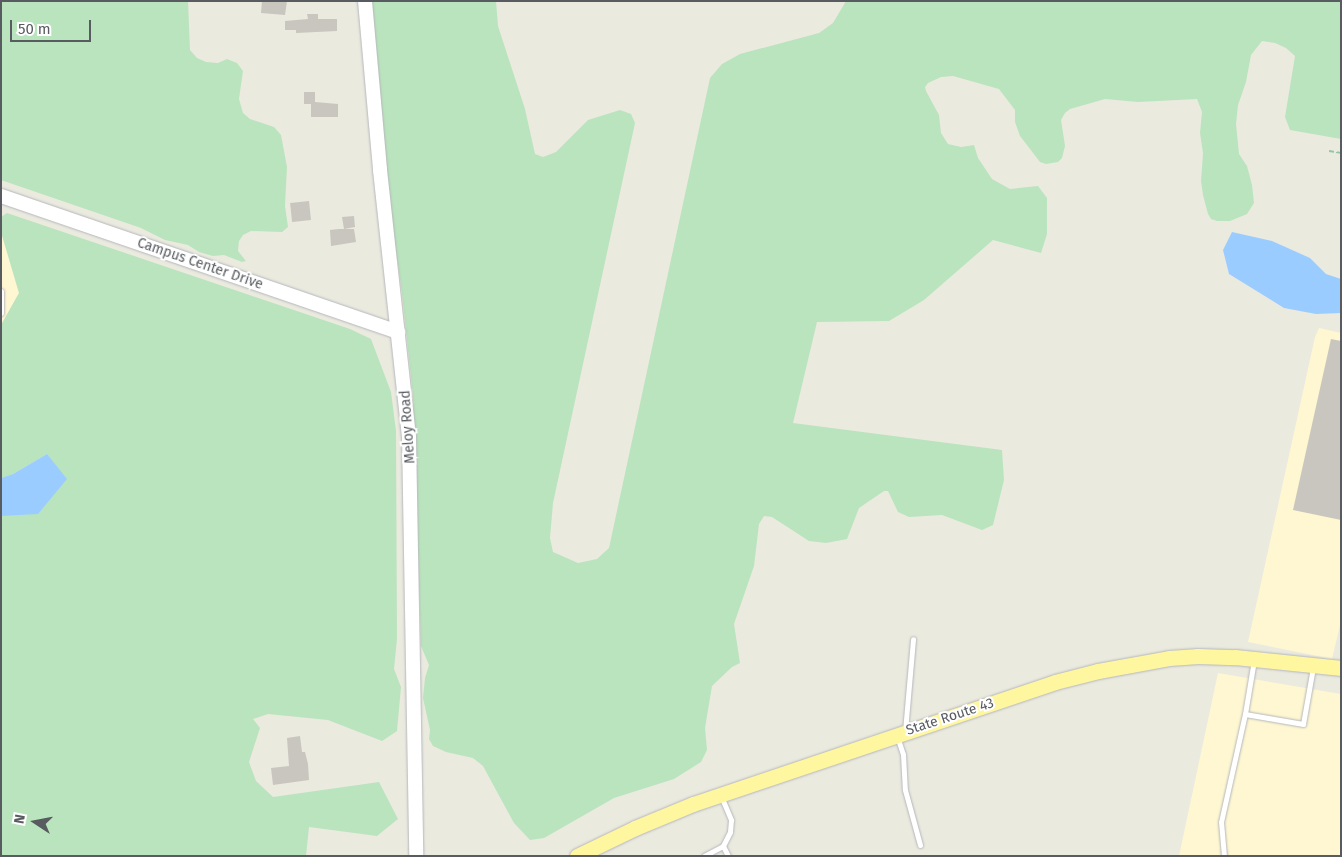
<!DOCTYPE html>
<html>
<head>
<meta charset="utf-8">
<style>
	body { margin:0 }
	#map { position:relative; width:1342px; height:857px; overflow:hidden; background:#ebeadf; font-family:"Fira Sans",sans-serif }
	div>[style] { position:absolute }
	.commercial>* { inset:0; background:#fef7d1 }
	.green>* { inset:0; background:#bae4bd }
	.water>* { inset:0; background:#9bccff }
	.building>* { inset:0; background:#c8c6be; transform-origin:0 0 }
	.path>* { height:2px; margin-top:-1px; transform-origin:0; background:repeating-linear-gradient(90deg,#93c5a5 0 5px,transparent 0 7.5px) }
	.roads { filter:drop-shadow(0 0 1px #b5b7bc) drop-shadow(0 0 1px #b5b7bc) }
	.lane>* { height:5px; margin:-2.5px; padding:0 2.5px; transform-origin:2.5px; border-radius:2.5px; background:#fff }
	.secondary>* { height:14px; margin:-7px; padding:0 7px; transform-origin:7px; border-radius:7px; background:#fff }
	.primary>* { height:15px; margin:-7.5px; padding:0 7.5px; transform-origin:7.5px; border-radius:7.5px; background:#fff6a0 }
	span { translate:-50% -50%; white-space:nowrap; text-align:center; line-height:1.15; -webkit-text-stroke:4px #fff; paint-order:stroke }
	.street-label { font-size:14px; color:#585b60 }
	.frame { position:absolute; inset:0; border:2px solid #585b60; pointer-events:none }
	.north { position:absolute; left:10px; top:797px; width:50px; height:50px; -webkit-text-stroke:4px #fff; paint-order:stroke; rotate:281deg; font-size:14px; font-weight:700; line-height:20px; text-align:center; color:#585b60 }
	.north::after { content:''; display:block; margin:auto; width:18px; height:22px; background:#585b60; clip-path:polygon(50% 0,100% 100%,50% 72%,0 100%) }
	.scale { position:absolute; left:10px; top:20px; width:81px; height:22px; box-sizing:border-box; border:2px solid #585b60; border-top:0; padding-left:6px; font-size:15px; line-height:18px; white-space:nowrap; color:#585b60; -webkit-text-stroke:4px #fff; paint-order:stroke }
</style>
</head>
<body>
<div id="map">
	<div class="commercial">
		<div style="clip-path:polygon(1px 232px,19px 293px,1px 325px)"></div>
		<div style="clip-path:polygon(1319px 328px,1341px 333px,1341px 621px,1332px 659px,1248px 642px,1315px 337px)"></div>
		<div style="clip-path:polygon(1218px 673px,1341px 694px,1341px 856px,1179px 856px)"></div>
	</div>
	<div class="green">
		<div style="clip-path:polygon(1px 1px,188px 1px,190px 50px,197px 58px,206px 62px,218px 63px,227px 59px,237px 63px,243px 71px,239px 99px,243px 113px,250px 119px,274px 127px,281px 135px,287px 167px,285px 206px,288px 227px,282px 232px,251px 231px,243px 235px,239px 241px,238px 251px,246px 261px,242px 262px,224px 255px,213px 256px,199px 252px,188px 245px,165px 240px,141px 228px,1px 180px)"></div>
		<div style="clip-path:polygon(371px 1px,496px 1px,498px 26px,525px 109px,535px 154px,543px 157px,556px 152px,588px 120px,620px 110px,631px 114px,635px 123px,553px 503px,550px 538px,553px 552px,578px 563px,597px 559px,609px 548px,710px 78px,722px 64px,740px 54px,819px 33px,833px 23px,846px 1px,1341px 1px,1341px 139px,1290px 130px,1285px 117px,1295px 56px,1286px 48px,1275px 43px,1262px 41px,1251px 55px,1246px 82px,1238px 105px,1236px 124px,1239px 154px,1247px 166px,1252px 185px,1254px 203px,1247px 214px,1230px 221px,1217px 221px,1211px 219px,1208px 214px,1203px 195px,1201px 181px,1203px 153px,1200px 133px,1202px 112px,1197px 99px,1138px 102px,1105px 99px,1070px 109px,1065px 113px,1061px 120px,1065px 146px,1062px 158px,1058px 162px,1046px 164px,1040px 162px,1020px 136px,1015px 122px,1015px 110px,999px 89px,953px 76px,941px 77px,928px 83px,925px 87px,926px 91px,939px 115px,941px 133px,948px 144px,961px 147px,974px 145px,978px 158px,992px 179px,1010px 189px,1038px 186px,1047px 198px,1047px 234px,1041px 253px,993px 240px,924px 300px,889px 321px,817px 322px,793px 423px,1002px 450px,1004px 480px,993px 525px,982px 530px,942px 515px,909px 517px,898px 512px,888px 491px,884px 491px,859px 508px,847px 539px,826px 543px,809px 541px,772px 517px,764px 516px,759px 524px,754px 566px,734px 624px,740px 663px,732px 667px,712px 686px,705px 728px,707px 750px,701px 762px,674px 779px,614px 798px,544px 838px,530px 840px,514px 823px,483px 766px,473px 758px,446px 752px,433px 746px,429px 739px,430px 730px,423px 698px,425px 678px,429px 665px,421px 646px,413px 396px,402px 293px,384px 167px)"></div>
		<div style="clip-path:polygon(7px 213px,350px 329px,371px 339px,391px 392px,396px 431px,397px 639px,394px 669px,401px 687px,397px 731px,382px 741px,328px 720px,268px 714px,253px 719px,260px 728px,249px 762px,256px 781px,273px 797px,379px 782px,398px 819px,377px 836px,309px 827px,306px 856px,1px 856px,1px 516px,5px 515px,47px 454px,13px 474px,1px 478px,1px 325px,19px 293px,1px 232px,1px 217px)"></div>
	</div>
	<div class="water">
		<div style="clip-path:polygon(1232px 232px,1272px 241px,1310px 258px,1326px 274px,1341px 279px,1341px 313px,1316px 314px,1284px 308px,1229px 274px,1223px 250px)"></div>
		<div style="clip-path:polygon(47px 454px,67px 479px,38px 514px,1px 516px,1px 478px,13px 474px)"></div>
	</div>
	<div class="building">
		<div style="clip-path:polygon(262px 1px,287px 1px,285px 15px,261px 13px)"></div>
		<div style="clip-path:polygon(307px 14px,318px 14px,318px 19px,337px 19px,337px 31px,296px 33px,296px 30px,285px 30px,285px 21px,308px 19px)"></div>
		<div style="clip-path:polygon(304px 92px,315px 92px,315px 102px,338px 104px,338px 117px,311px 117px,311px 104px,304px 104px)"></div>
		<div style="left:309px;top:201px;width:19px;height:19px;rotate:84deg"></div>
		<div style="clip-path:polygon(354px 216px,355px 227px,344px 229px,342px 217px)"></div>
		<div style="clip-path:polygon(339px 229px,354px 229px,356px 242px,331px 246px,330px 230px)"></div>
		<div style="clip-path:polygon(1331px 339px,1341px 341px,1341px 520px,1293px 510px)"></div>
		<div style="clip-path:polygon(300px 736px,302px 752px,305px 752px,308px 764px,309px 780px,273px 785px,271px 768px,289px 766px,287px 738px)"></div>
	</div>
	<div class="path">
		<div style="left:1329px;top:151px;width:12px;rotate:9deg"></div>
	</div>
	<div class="roads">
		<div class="lane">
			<div style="left:1px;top:291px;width:22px;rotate:90deg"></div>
			<div style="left:1254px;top:660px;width:55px;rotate:99.5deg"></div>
			<div style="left:1245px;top:714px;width:59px;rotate:9.8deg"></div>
			<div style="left:1303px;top:724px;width:58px;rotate:-80deg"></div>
			<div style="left:905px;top:731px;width:92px;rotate:-85deg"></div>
			<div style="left:897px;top:736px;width:19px;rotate:72deg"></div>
			<div style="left:903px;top:754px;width:36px;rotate:87deg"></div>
			<div style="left:905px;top:790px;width:57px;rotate:74.7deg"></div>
			<div style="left:721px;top:796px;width:26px;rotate:67deg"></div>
			<div style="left:731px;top:820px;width:12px;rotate:95deg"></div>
			<div style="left:730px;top:832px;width:16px;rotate:117deg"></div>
			<div style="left:723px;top:846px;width:11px;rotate:63deg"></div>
			<div style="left:704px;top:856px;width:21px;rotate:-28deg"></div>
			<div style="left:1224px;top:856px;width:34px;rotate:-95deg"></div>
			<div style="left:1221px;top:822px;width:111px;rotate:-77.5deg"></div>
		</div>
		<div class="secondary">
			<div style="left:365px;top:1px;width:170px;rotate:84.9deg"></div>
			<div style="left:380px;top:170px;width:269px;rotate:83.8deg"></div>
			<div style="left:409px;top:437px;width:419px;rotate:89deg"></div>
			<div style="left:1px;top:196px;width:420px;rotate:18.9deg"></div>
		</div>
		<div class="primary">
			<div style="left:577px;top:856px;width:64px;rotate:-25.8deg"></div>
			<div style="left:635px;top:828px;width:63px;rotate:-22.5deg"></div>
			<div style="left:693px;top:804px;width:382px;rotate:-18.6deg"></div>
			<div style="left:1055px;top:682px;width:44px;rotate:-14.3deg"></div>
			<div style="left:1098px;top:671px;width:72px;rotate:-10.4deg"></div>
			<div style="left:1169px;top:658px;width:29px;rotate:-4deg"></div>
			<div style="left:1198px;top:656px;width:37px;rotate:2deg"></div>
			<div style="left:1235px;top:657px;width:107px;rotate:5.9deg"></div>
		</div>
	</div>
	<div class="street-label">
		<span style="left:200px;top:264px;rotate:19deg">Campus Center Drive</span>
		<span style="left:408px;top:427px;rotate:-94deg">Meloy Road</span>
		<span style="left:950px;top:717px;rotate:-18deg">State Route 43</span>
	</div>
	<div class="frame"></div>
	<div class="north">N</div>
	<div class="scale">50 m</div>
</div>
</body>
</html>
